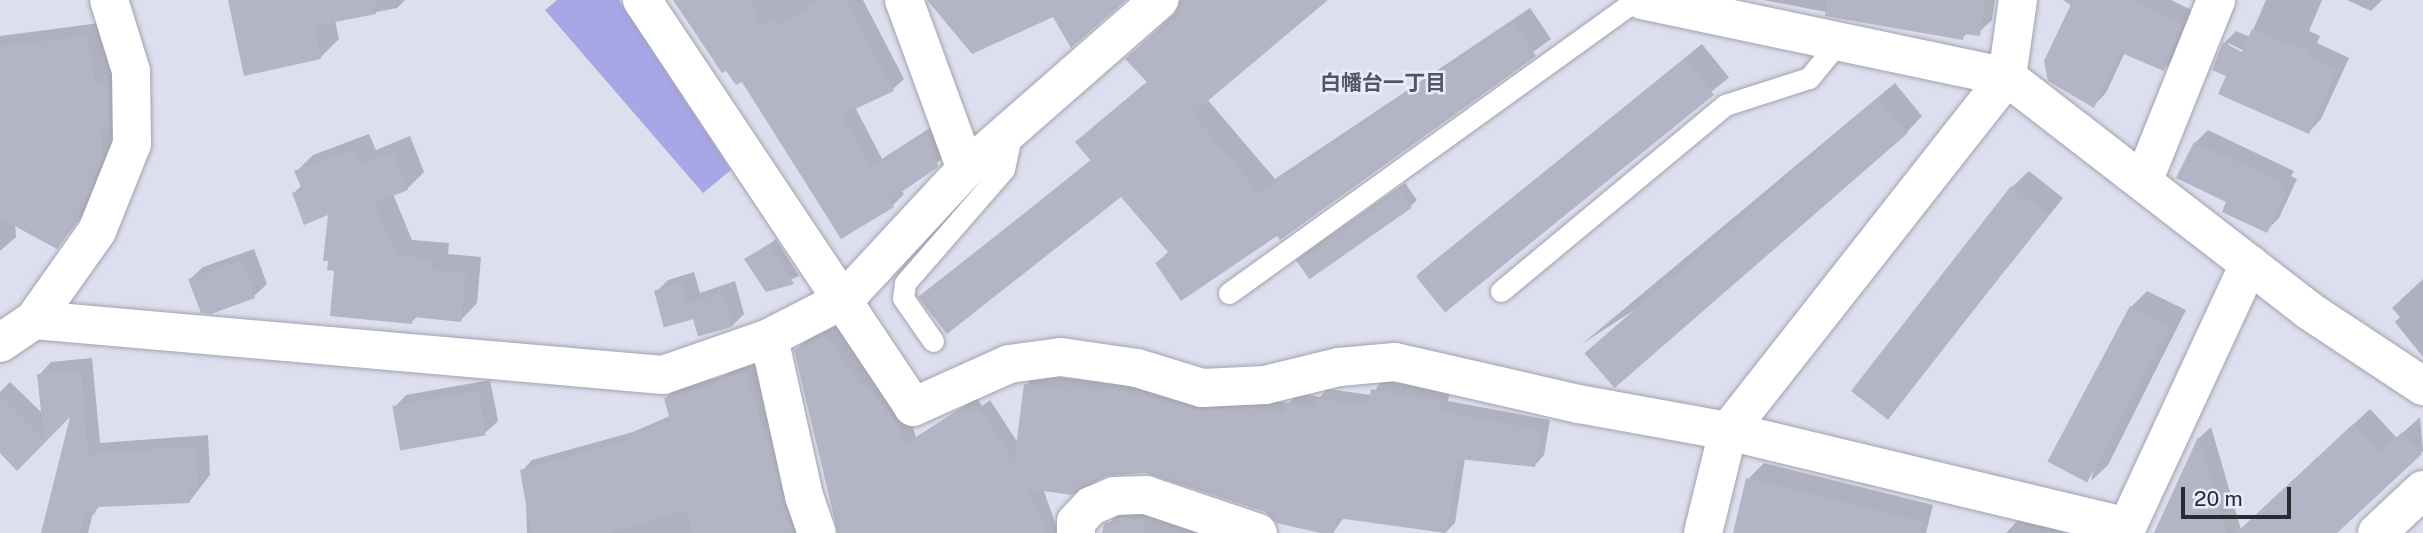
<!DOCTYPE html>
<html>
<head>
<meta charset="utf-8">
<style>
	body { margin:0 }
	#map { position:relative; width:2423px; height:533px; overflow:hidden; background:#dddeee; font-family:"Public Sans","Noto Sans JP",sans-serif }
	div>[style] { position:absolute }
	.green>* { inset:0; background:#a7a6e6 }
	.shadow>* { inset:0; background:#0003; transform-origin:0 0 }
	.building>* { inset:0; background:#b4b5c4; transform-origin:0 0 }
	.roads { filter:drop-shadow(0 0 2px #a2a2b1) drop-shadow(0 0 2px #a2a2b1) }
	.lane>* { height:21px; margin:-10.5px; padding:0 10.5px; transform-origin:10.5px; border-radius:10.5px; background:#fff }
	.street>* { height:38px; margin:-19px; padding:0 19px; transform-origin:19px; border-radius:19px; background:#fff }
	.secondary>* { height:38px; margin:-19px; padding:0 19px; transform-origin:19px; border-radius:19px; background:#fff }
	span { translate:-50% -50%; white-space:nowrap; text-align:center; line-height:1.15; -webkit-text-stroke:5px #eaebfb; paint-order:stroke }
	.neighbourhood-label { font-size:21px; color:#565663; font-weight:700 }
	.scale { position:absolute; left:2181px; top:487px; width:110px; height:32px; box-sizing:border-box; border:4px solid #2a2a30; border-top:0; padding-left:9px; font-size:21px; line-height:24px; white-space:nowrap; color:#2a2a30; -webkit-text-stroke:5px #eaebfb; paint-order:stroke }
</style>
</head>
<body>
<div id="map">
	<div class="green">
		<div style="clip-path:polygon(557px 0,619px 0,731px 170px,703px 193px,545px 10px)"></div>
	</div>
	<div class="shadow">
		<div style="clip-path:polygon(231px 0,405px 0,397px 8px,335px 20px,339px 39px,320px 58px)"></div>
		<div style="clip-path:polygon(675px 0,863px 0,904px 79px,893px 89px,855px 107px,882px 159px,939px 122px,948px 154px,901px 190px,904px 194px,893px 205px,743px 79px)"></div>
		<div style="clip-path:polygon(1182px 0,1324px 0,1207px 99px,1275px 179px,1530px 8px,1551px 39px,1281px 237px,1278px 233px,1157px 263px,1169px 251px,1121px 194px,920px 297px,1092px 159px,1093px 127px,1148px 81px,1143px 44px,1181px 7px)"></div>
		<div style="clip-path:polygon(1763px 0,1995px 0,1992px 20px,1979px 32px,1968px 32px,1962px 38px)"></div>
		<div style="clip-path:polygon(2063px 0,2171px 0,2194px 11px,2176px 57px,2164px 69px,2125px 52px,2106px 93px,2094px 105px,2072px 6px)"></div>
		<div style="clip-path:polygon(evenodd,2266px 0,2322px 0,2309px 31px,2320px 36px,2317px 43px,2349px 58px,2321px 119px,2309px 132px,2228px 75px,2224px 43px,2236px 31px,2250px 37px,2266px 0,2228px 43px,2251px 54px,2249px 57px,2228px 47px,2228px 43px)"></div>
		<div style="clip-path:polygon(2347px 0,2382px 0,2371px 11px)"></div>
		<div style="clip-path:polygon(100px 23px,110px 70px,122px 68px,117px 141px,91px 205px,57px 247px,15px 224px,16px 237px,0 251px,0 36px)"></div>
		<div style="left:1702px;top:44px;width:43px;height:367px;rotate:51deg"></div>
		<div style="clip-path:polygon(1895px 83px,1922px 116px,1907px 132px,1582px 344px)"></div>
		<div style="clip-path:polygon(2208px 130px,2294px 171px,2291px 176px,2297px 179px,2279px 218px,2267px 230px,2183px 169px,2195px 143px)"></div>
		<div style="clip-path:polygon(369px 134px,376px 150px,410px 136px,424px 172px,407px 189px,393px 194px,412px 240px,449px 243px,448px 254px,481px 257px,477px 303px,461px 320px,418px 316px,411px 322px,336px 270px,330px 212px,294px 193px,302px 185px,297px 171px,313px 155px)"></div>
		<div style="clip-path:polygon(2029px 171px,2063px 198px,1887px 418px,2012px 187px)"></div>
		<div style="clip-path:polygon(1405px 183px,1417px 200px,1411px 206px,1309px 277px,1298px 261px,1304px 255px)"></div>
		<div style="clip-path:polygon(776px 239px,799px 276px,767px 290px,747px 259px)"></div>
		<div style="clip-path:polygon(254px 249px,267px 284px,254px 296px,190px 279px,203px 267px)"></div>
		<div style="clip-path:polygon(694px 272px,700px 293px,735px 281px,744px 314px,732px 326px,691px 318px,656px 292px,668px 280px)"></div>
		<div style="clip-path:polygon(2423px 279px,2423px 357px,2395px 322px,2400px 317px,2392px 308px)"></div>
		<div style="clip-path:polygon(2147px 291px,2186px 310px,2108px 465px,2091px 481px,2131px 307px)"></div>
		<div style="clip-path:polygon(836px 326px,909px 416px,916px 437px,977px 398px,982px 406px,990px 400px,1018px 443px,1026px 385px,1036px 375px,1074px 379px,1079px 375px,1289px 403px,1299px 393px,1320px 397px,1327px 389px,1372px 395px,1382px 380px,1450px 392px,1448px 401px,1550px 420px,1544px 455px,1534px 466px,1465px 458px,1455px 523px,1445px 533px,1344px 517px,1333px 533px,1328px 533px,1153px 473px,1113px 472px,1043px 489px,1059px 533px,838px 533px,796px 350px,806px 340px)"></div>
		<div style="clip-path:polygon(92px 358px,100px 443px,208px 435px,210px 475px,189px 502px,101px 505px,93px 513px,88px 533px,43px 533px,73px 412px,17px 468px,0 451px,0 392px,10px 382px,43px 414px,39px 375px,51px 362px)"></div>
		<div style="clip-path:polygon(755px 361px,809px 533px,527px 533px,526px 506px,530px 501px,522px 471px,532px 460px,633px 432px,670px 416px,666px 398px,676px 388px,720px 377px)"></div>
		<div style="clip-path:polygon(490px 380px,498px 421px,485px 433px,394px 408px,406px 395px)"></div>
		<div style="clip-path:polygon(2370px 409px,2397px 438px,2420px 417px,2423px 451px,2335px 533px,2248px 533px,2259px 512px)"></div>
		<div style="clip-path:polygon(2211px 427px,2242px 533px,2156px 533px,2199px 438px)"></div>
		<div style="clip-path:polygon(1764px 463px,1933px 505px,1926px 533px,1735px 533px,1748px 479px)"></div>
		<div style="clip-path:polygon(1131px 507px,1232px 533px,1104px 533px,1116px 514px)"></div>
		<div style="clip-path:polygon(2023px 515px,2065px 524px,2063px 533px,2006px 533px)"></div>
	</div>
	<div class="building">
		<div style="clip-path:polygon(228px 0,375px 0,376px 14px,314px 26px,321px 59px,244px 76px)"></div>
		<div style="clip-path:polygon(673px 0,751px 0,760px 26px,773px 17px,779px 26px,819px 0,845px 0,894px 91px,842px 115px,870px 169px,929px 132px,938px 167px,890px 200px,894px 207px,841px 239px,742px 82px,736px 85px,726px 71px,722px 73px)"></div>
		<div style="clip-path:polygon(927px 0,1126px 0,1071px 48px,1053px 17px,972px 54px)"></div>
		<div style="clip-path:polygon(1180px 0,1328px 0,1192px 114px,1259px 193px,1513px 22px,1536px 56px,1280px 240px,1277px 236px,1181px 301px,1155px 263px,1169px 253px,1121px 197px,947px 334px,918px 297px,1091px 161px,1075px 142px,1147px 82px,1125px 59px,1173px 16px)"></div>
		<div style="clip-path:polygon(1826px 0,1985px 0,1980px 36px,1964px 34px,1963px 40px,1825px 16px)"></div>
		<div style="clip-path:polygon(2073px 0,2133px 0,2183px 24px,2164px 71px,2119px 52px,2094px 108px,2048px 81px,2044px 61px)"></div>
		<div style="clip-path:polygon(2252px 29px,2308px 52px,2306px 56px,2337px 70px,2309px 134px,2218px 94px,2226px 76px,2212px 70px,2223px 42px,2242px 52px)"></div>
		<div style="clip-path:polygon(86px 36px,96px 83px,109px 81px,110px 126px,100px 127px,104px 156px,78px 220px,57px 249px,0 218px,0 47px)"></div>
		<div style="left:1685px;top:59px;width:46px;height:346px;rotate:51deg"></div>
		<div style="left:1878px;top:98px;width:46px;height:389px;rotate:49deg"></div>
		<div style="clip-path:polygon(2194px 142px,2283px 183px,2280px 189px,2286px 192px,2267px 233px,2222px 212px,2226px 202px,2176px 178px)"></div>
		<div style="clip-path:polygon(352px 149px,359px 165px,393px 152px,408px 190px,374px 203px,396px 256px,433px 259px,432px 270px,466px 273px,461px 322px,413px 317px,412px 324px,330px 316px,334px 271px,327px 270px,328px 261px,323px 261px,328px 215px,304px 225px,292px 193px,302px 189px,294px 171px)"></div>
		<div style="left:2011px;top:186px;width:47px;height:260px;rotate:38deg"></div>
		<div style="left:1398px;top:188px;width:24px;height:125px;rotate:55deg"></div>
		<div style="clip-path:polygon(769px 244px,794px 284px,766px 292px,744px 259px)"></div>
		<div style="clip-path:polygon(242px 260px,255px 298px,211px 314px,201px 313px,188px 279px)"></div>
		<div style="left:682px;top:283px;width:38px;height:29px;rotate:75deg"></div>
		<div style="left:723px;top:293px;width:35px;height:36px;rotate:74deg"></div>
		<div style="left:2130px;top:306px;width:45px;height:176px;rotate:28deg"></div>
		<div style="clip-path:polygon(826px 335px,861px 385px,866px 384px,899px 427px,906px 445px,962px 409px,966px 407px,971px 414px,979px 409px,1014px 462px,1024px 384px,1066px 389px,1067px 384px,1105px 391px,1105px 387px,1196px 409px,1253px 407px,1285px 414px,1287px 403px,1314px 407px,1315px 399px,1369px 406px,1371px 389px,1441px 402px,1439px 411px,1541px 430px,1535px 467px,1458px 459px,1446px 533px,1337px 518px,1334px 533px,1320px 533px,1277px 523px,1265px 512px,1145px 473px,1106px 476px,1072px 495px,1029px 489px,1046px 533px,838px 533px,794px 350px)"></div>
		<div style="clip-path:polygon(745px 369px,764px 435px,766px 427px,794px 533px,692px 533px,687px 510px,609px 533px,531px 533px,520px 470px,629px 440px,627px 436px,670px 421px,664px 398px,708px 386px)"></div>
		<div style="clip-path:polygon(81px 370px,88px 455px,196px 446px,198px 489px,189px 490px,190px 503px,98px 507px,94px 515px,85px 510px,80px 533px,41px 533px,70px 417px,17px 471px,0 453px,0 396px,44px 439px,37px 374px)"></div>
		<div style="left:478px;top:391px;width:45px;height:87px;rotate:80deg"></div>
		<div style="clip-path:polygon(2353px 424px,2380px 453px,2402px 432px,2422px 454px,2337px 533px,2236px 533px)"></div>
		<div style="clip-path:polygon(2198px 437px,2226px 533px,2154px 533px)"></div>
		<div style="clip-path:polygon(1746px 478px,1922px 522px,1921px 533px,1733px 533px)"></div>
		<div style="clip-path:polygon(1119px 518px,1145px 518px,1143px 533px,1102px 533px,1104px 524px)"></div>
	</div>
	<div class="roads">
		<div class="lane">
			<div style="left:1501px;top:291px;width:291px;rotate:-39.7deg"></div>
			<div style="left:1725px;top:105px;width:88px;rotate:-17.8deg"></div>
			<div style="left:1809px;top:78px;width:44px;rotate:-50.5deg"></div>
			<div style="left:1229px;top:293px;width:501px;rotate:-35.75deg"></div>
			<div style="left:933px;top:341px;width:52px;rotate:-124.9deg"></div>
			<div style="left:903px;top:298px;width:15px;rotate:-82deg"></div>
			<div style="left:905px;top:283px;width:151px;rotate:-49deg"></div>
			<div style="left:1004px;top:169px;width:40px;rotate:-78deg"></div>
		</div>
		<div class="street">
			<div style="left:642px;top:0;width:489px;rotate:56.3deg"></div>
			<div style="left:913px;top:407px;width:105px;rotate:-24.1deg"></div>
			<div style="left:1009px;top:364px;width:52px;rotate:-7.7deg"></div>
			<div style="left:1061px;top:357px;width:77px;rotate:8.2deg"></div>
			<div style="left:1137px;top:368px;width:68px;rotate:17.1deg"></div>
			<div style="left:1202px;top:388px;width:63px;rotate:-2.7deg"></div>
			<div style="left:1265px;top:385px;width:76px;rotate:-13.7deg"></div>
			<div style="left:1339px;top:367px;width:56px;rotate:-5.1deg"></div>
			<div style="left:1395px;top:362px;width:189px;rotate:12.9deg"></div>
			<div style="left:1579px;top:404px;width:151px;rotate:10.3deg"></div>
			<div style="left:1728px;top:431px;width:410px;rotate:13.5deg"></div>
			<div style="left:2127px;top:527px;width:290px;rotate:-65.1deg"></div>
			<div style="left:904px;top:0;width:180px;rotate:69.9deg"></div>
			<div style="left:2007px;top:77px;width:381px;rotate:37.7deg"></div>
			<div style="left:2308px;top:310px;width:138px;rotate:33.5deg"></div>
			<div style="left:2143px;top:182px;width:196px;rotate:-68.1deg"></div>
			<div style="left:34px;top:320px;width:631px;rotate:5deg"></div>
			<div style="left:663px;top:375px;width:112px;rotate:-19.2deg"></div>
			<div style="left:769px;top:338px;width:85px;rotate:-27.2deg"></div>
			<div style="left:845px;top:299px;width:178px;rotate:-47.1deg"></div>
			<div style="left:966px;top:169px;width:257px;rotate:-41.2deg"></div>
			<div style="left:769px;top:338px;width:162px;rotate:77.5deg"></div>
			<div style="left:804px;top:496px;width:39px;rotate:71deg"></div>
			<div style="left:0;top:343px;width:41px;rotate:-34.1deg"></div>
			<div style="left:34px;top:320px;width:109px;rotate:-54.7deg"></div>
			<div style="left:97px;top:231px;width:94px;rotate:-68.1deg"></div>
			<div style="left:132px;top:144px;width:73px;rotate:-90.8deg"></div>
			<div style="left:131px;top:71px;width:74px;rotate:-107.2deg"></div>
			<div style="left:1076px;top:533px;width:11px;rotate:-90deg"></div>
			<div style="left:1076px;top:522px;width:22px;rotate:-47deg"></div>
			<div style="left:1091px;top:506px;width:25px;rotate:-23deg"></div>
			<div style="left:1114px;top:496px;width:32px;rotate:-2deg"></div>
			<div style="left:1146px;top:495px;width:118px;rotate:18.7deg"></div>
			<div style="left:1703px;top:533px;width:105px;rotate:-76.2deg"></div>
			<div style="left:2377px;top:533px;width:63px;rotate:-43.1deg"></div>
		</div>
		<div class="secondary">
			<div style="left:1642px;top:0;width:373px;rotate:11.9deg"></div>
			<div style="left:1728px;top:431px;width:451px;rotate:-51.8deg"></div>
			<div style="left:2007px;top:77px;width:78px;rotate:-81.9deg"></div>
		</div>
	</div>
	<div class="neighbourhood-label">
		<span style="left:1383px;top:83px">白幡台一丁目</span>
	</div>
	<div class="scale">20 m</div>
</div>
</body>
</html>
